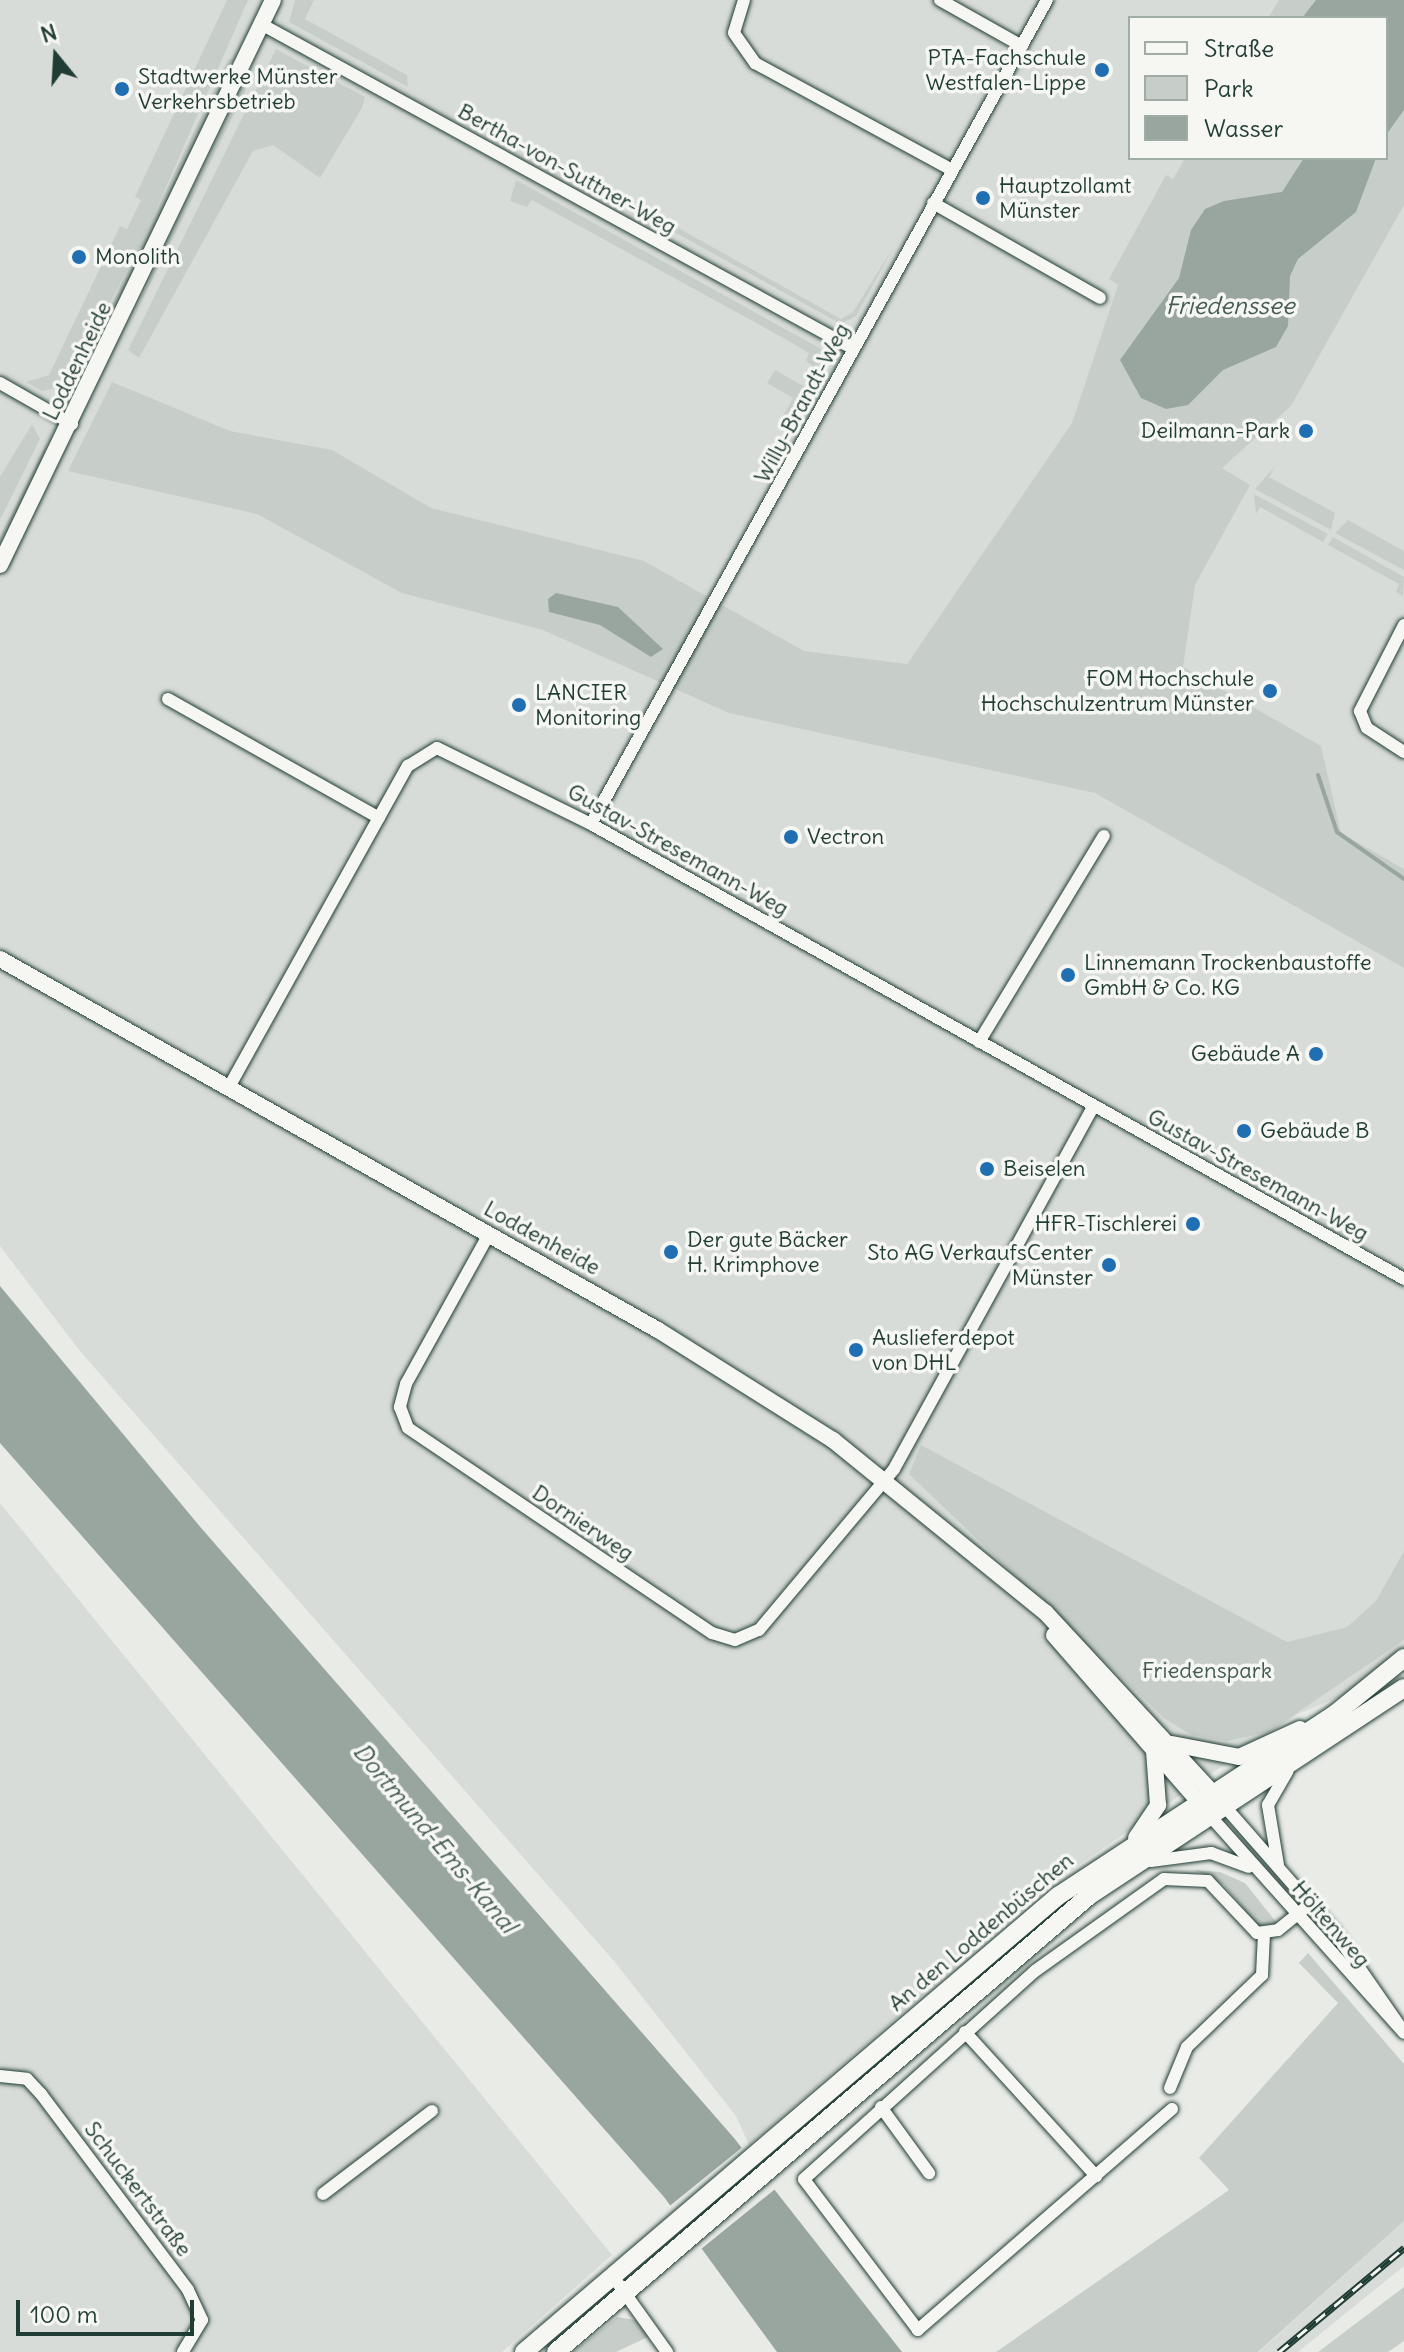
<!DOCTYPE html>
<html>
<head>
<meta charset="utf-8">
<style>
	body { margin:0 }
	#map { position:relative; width:1404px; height:2352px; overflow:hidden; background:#e9ebe7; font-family:Delius,sans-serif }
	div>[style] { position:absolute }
	.built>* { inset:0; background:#d8dcd8 }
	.green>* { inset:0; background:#c7cec9 }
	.water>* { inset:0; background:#99a6a0 }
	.pier>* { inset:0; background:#e9ebe7; transform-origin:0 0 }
	.stream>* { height:4px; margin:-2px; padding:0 2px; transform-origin:2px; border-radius:2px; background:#99a6a0 }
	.roads { filter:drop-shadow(0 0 2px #1f3d34) drop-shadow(0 0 2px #1f3d34) }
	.minor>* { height:12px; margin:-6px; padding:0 6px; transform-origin:6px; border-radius:6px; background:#f6f6f2 }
	.tertiary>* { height:16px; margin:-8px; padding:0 8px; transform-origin:8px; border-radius:8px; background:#f6f6f2 }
	.secondary>* { height:18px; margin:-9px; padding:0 9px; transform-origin:9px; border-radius:9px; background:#f6f6f2 }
	.rail>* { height:7px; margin-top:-3.5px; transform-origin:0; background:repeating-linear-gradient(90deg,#f6f6f2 0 12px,#1f3d34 0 24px); box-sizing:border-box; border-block:2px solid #1f3d34 }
	.dots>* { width:22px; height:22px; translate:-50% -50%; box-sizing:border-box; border:4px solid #f6f6f2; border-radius:50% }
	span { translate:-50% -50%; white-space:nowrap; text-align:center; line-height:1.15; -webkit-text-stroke:7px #f6f6f2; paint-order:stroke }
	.poi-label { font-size:22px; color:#1f3d34 }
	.right { translate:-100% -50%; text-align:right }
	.left { translate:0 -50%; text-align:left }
	.street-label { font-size:22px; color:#1f3d34 }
	.park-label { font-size:22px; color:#415a52 }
	.water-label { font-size:24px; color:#445c54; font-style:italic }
	.legend { position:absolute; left:1128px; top:16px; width:260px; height:144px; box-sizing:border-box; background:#f6f6f2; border:2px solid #a0aca6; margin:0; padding:10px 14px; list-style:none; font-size:24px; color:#1f3d34 }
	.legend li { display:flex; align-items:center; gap:16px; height:40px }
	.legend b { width:40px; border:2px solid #a0aca6 }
	.north { position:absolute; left:16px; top:16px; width:80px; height:80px; -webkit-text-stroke:6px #f6f6f2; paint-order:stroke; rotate:342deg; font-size:22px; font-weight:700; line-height:32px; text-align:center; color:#1f3d34 }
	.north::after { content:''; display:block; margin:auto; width:28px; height:36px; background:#1f3d34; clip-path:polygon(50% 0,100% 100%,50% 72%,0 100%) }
	.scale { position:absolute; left:16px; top:2300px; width:178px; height:36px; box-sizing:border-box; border:4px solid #1f3d34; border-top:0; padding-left:10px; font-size:24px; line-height:28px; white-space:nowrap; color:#1f3d34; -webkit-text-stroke:6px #f6f6f2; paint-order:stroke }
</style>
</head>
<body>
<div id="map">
	<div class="built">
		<div style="clip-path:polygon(evenodd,0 0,1404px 0,1404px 1655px,1361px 1688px,1298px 1714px,1054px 1882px,749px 2145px,736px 2116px,614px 1961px,79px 1350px,0 1246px,0 0,1130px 18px,1386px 18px,1386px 158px,1130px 158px,1130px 18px)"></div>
		<div style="clip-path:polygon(0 1503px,612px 2255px,502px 2352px,0 2352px)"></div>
		<div style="clip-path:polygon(1404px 2221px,1404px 2266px,1298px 2352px,1259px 2352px)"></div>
	</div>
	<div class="green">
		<div style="clip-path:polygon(227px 0,248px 0,141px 244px,66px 386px,42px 391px,26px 382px,49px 375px,120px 226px,127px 229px,141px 200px,135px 197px)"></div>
		<div style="clip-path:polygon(295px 0,314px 0,305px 19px,407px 75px,408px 87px,289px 22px)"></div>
		<div style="clip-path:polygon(1279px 0,1404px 0,1404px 205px,1291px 406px,1222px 468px,1250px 485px,1195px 585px,1183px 667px,1321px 746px,1341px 833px,1404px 869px,1404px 968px,1095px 793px,729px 713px,543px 630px,402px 593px,257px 514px,68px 471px,112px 382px,230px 431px,332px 450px,431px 508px,644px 561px,804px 651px,907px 664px,1072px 423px,1118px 285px,1109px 279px,1166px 175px,1173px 179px,1185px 158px,1386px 158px,1386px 18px,1268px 18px)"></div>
		<div style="clip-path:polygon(276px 49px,365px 97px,362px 108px,320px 178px,273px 145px,253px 151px,139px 358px,128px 350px)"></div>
		<div style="clip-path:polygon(233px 58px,171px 199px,76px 379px,228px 60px)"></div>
		<div style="clip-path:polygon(252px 66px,245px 92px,126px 333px,163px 250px)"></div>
		<div style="clip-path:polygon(516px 180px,825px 351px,824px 374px,806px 361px,809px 353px,778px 335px,532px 200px,527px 207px,510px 201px)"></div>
		<div style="clip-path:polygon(639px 206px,841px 319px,853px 312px,893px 248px,856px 316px,841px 324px,636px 211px)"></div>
		<div style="clip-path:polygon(775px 370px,814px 392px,795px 427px,783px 416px,793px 398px,767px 383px)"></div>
		<div style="clip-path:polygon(32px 424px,40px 439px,0 520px,0 477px)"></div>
		<div style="clip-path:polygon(46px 444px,44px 458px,0 547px,0 536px)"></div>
		<div style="clip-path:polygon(1275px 466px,1269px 477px,1335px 513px,1331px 530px,1255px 489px)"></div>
		<div style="clip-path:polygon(1254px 494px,1328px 534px,1323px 542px,1260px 507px,1256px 514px)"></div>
		<div style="clip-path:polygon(1348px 520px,1404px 551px,1404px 570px,1335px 533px)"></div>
		<div style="clip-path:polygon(1333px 537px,1404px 577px,1403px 596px,1396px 592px,1399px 584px,1328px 545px)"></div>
		<div style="clip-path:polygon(921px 1445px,1287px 1642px,1347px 1627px,1376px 1601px,1404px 1551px,1404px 1640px,1269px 1732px,1227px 1741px,1191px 1735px,1164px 1718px,909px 1474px)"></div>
		<div style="clip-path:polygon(1194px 1870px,1220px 1872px,1245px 1883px,1277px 1923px,1259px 1927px,1224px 1885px)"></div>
		<div style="clip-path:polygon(1071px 1898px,1050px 1915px,769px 2167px,761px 2158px,1055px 1906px)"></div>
		<div style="clip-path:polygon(1308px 1953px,1404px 2064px,1404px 2221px,1258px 2352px,996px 2352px,1229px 2190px,1199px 2158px,1338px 2003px,1299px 1963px)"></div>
		<div style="clip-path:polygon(1404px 2287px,1404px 2341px,1388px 2352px,1318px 2352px)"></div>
		<div style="clip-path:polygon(617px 2317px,635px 2320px,650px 2336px,616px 2352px,573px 2352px)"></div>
	</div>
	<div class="water">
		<div style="clip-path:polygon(1316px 0,1404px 0,1404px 110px,1386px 135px,1386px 18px,1302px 18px)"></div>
		<div style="clip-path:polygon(1304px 158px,1376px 158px,1356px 212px,1298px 259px,1290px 276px,1288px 326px,1276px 347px,1223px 370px,1188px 405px,1166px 409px,1141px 398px,1120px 360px,1179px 278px,1191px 230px,1205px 209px,1224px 201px,1282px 192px)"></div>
		<div style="clip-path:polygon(556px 593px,618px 607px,663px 649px,651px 657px,600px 625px,549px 612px,548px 599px)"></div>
		<div style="clip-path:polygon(0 1286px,202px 1529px,734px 2138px,902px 2352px,777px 2352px,664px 2197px,0 1443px)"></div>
	</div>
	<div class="pier">
		<div style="left:745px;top:2145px;width:22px;height:101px;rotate:51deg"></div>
		<div style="left:765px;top:2169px;width:22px;height:102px;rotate:51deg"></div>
	</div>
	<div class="stream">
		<div style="left:1318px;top:775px;width:60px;rotate:71.6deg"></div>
		<div style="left:1337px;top:832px;width:82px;rotate:35deg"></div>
	</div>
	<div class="roads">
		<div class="minor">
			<div style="left:744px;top:0;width:34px;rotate:107deg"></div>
			<div style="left:734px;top:33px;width:37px;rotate:55deg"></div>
			<div style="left:755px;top:63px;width:224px;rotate:28.5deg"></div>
			<div style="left:940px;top:0;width:94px;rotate:29.3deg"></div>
			<div style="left:261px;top:24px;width:676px;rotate:28.73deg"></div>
			<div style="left:933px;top:203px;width:192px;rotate:29.6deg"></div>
			<div style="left:0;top:383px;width:83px;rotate:29.7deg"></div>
			<div style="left:1404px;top:625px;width:97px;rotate:117.1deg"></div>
			<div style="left:1360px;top:711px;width:18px;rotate:68deg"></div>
			<div style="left:1367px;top:728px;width:44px;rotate:33deg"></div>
			<div style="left:168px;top:699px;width:242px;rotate:29.4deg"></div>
			<div style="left:591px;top:824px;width:942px;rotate:-61.04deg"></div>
			<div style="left:979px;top:1042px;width:241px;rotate:-58.8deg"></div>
			<div style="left:229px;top:1087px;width:368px;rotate:-60.9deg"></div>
			<div style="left:408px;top:766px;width:34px;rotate:-32deg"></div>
			<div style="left:437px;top:748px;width:172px;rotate:26.3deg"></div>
			<div style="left:591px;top:824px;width:932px;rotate:29.23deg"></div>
			<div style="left:489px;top:1234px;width:171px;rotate:119deg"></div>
			<div style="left:406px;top:1384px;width:24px;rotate:105deg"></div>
			<div style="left:400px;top:1407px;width:22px;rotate:69deg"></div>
			<div style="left:408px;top:1428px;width:367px;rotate:34deg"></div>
			<div style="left:712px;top:1633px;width:24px;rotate:17deg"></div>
			<div style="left:735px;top:1640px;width:26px;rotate:-23deg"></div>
			<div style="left:759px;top:1630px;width:210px;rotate:-50deg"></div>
			<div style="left:894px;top:1469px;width:413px;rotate:-61.2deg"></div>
			<div style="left:1227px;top:1809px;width:161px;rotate:48.8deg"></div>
			<div style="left:1333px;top:1930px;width:124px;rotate:55.2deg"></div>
			<div style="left:1212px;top:1818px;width:288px;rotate:48.2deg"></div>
			<div style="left:1151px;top:1861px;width:61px;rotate:-7.6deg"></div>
			<div style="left:1211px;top:1853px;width:40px;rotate:20.2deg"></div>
			<div style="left:1278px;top:1865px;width:61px;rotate:-99.5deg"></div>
			<div style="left:1268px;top:1805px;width:39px;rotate:-60deg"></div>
			<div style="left:965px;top:2032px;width:195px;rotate:47.7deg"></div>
			<div style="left:0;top:2076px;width:27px;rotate:6deg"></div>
			<div style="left:27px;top:2079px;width:21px;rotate:47deg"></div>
			<div style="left:41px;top:2094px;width:245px;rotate:53.1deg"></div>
			<div style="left:188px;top:2290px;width:33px;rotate:65deg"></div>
			<div style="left:202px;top:2320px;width:37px;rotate:121deg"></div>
			<div style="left:1170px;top:2088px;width:44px;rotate:-67.5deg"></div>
			<div style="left:1187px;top:2047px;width:104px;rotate:-43.8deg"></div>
			<div style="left:1262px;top:1975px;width:41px;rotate:-87.2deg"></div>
			<div style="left:881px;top:2107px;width:82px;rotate:54deg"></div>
			<div style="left:1172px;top:2109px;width:337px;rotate:139deg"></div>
			<div style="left:918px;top:2330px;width:189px;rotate:-127.1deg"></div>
			<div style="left:804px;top:2179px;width:311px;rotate:-42deg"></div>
			<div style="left:1035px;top:1971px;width:158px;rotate:-35.5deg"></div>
			<div style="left:1164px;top:1879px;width:44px;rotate:2.6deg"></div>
			<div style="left:1208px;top:1881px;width:71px;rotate:46.7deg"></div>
			<div style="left:1257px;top:1933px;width:21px;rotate:-8deg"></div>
			<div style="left:1278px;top:1930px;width:41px;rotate:-39.1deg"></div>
			<div style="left:323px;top:2194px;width:137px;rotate:-37.3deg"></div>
			<div style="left:612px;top:2275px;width:95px;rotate:54.5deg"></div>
		</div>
		<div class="tertiary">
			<div style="left:0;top:565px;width:627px;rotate:-64.21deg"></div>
			<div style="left:0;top:959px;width:755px;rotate:29.42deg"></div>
			<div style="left:658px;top:1330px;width:207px;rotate:32.2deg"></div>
			<div style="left:833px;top:1440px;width:273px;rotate:39.1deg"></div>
			<div style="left:1045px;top:1612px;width:259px;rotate:47.2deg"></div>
			<div style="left:1054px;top:1635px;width:232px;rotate:49deg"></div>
			<div style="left:1172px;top:1744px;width:68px;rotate:11deg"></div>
			<div style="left:1239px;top:1757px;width:67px;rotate:-24.7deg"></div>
			<div style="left:1136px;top:1838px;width:40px;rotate:-56deg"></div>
			<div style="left:1158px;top:1805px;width:55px;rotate:-94.2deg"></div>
		</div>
		<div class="secondary">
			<div style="left:524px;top:2352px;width:702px;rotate:-40.5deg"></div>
			<div style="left:1058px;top:1896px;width:331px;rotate:-33.3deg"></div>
			<div style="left:1335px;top:1714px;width:89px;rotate:-39.1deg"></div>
			<div style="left:556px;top:2352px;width:703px;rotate:-40.56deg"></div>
			<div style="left:1090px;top:1895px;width:376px;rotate:-33.4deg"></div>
		</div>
	</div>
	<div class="rail">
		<div style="left:1279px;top:2352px;width:163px;rotate:-39.8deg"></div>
	</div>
	<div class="dots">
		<div style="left:1102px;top:70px;background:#1f6fb2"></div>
		<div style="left:122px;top:89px;background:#1f6fb2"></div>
		<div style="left:983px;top:198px;background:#1f6fb2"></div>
		<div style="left:79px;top:257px;background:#1f6fb2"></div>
		<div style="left:1306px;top:431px;background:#1f6fb2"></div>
		<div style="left:1270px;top:691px;background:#1f6fb2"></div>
		<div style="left:519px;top:705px;background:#1f6fb2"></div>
		<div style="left:791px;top:837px;background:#1f6fb2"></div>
		<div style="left:1068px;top:975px;background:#1f6fb2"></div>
		<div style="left:1316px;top:1054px;background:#1f6fb2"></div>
		<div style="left:1244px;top:1131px;background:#1f6fb2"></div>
		<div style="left:987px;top:1169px;background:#1f6fb2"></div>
		<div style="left:1193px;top:1224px;background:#1f6fb2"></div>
		<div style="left:671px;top:1252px;background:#1f6fb2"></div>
		<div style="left:1109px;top:1265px;background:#1f6fb2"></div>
		<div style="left:856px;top:1350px;background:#1f6fb2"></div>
	</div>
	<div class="poi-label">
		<span class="right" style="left:1086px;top:70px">PTA-Fachschule<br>Westfalen-Lippe</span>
		<span class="left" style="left:138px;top:89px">Stadtwerke Münster<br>Verkehrsbetrieb</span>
		<span class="left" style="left:999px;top:198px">Hauptzollamt<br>Münster</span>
		<span class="left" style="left:95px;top:257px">Monolith</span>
		<span class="right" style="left:1290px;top:431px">Deilmann-Park</span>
		<span class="right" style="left:1254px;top:691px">FOM Hochschule<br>Hochschulzentrum Münster</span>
		<span class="left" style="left:535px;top:705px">LANCIER<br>Monitoring</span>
		<span class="left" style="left:807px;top:837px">Vectron</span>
		<span class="left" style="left:1084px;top:975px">Linnemann Trockenbaustoffe<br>GmbH &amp; Co. KG</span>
		<span class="right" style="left:1300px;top:1054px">Gebäude A</span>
		<span class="left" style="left:1260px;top:1131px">Gebäude B</span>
		<span class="left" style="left:1003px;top:1169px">Beiselen</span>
		<span class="right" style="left:1177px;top:1224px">HFR-Tischlerei</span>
		<span class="left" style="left:687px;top:1252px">Der gute Bäcker<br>H. Krimphove</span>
		<span class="right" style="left:1093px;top:1265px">Sto AG VerkaufsCenter<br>Münster</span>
		<span class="left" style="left:872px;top:1350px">Auslieferdepot<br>von DHL</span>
	</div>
	<div class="street-label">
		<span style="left:567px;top:169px;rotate:29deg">Bertha-von-Suttner-Weg</span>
		<span style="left:77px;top:361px;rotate:-64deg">Loddenheide</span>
		<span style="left:802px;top:403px;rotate:-62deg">Willy-Brandt-Weg</span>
		<span style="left:678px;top:850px;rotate:29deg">Gustav-Stresemann-Weg</span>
		<span style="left:1258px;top:1175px;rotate:29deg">Gustav-Stresemann-Weg</span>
		<span style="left:542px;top:1238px;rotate:29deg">Loddenheide</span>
		<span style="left:583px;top:1523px;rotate:34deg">Dornierweg</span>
		<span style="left:1331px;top:1924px;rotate:49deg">Höltenweg</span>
		<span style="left:981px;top:1932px;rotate:-40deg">An den Loddenbüschen</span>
		<span style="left:138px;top:2189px;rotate:53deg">Schuckertstraße</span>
	</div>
	<div class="park-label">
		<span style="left:1207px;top:1671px">Friedenspark</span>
	</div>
	<div class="water-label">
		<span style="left:1230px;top:306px">Friedenssee</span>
		<span style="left:435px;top:1838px;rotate:50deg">Dortmund-Ems-Kanal</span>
	</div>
	<ul class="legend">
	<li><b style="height:10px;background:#f6f6f2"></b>Straße</li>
	<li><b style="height:22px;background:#c7cec9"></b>Park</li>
	<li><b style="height:22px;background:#99a6a0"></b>Wasser</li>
	</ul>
	<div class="north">N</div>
	<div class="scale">100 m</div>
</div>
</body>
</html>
